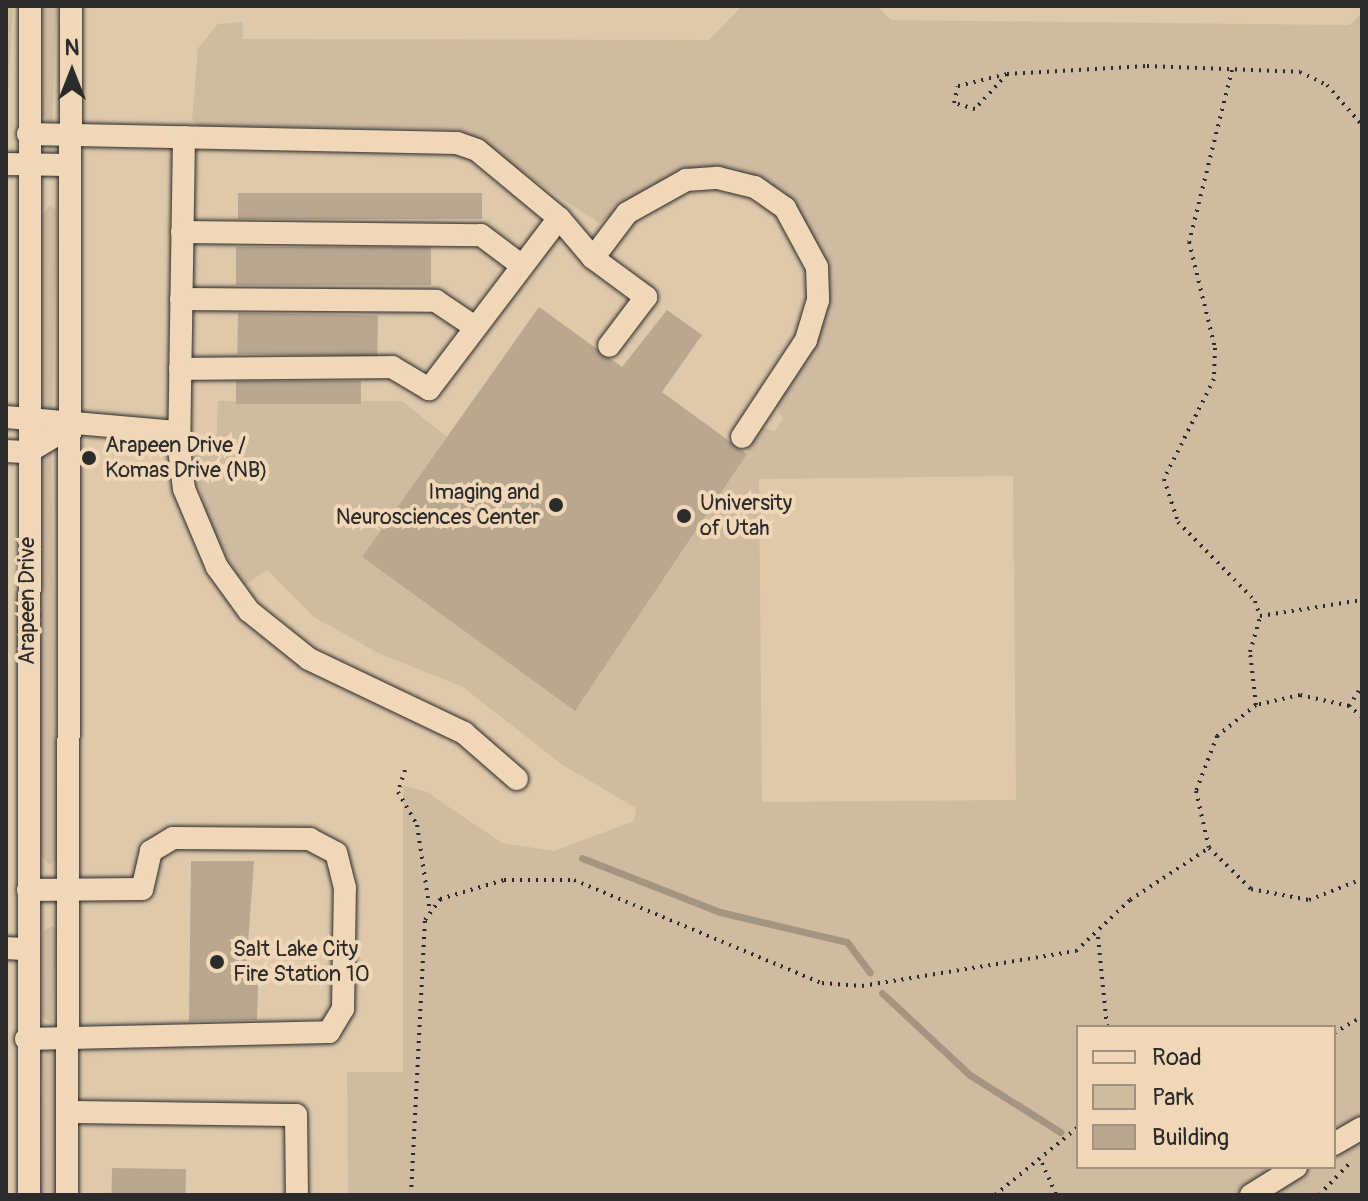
<!DOCTYPE html>
<html>
<head>
<meta charset="utf-8">
<style>
	body { margin:0 }
	#map { position:relative; width:1368px; height:1201px; overflow:hidden; background:#efd7b7; font-family:Pangolin,sans-serif }
	div>[style] { position:absolute }
	.built>* { inset:0; background:#dfc9ab }
	.green>* { inset:0; background:#cfbba0 }
	.stream>* { height:7px; margin:-3.5px; padding:0 3.5px; transform-origin:3.5px; border-radius:3.5px; background:#a49581 }
	.building>* { inset:0; background:#b9a790; transform-origin:0 0 }
	.path>* { height:4px; margin-top:-2px; transform-origin:0; background:repeating-linear-gradient(90deg,#2b2b2b 0 2px,transparent 0 8px) }
	.roads { filter:drop-shadow(0 0 2px #2b2b2b) drop-shadow(0 0 2px #2b2b2b) }
	.minor>* { height:22px; margin:-11px; padding:0 11px; transform-origin:11px; border-radius:11px; background:#efd7b7 }
	.dots>* { width:22px; height:22px; translate:-50% -50%; box-sizing:border-box; border:4px solid #efd7b7; border-radius:50% }
	span { translate:-50% -50%; white-space:nowrap; text-align:center; line-height:1.15; -webkit-text-stroke:8px #efd7b7; paint-order:stroke }
	.poi-label { font-size:22px; color:#2b2b2b }
	.left { translate:0 -50%; text-align:left }
	.right { translate:-100% -50%; text-align:right }
	.street-label { font-size:22px; color:#2b2b2b }
	.frame { position:absolute; inset:0; border:8px solid #2b2b2b; pointer-events:none }
	.legend { position:absolute; left:1076px; top:1025px; width:260px; height:144px; box-sizing:border-box; background:#efd7b7; border:2px solid #a1927f; margin:0; padding:10px 14px; list-style:none; font-size:24px; color:#2b2b2b }
	.legend li { display:flex; align-items:center; gap:16px; height:40px }
	.legend b { width:40px; border:2px solid #a1927f }
	.north { position:absolute; left:32px; top:32px; width:80px; height:80px; -webkit-text-stroke:6px #efd7b7; paint-order:stroke; rotate:0deg; font-size:22px; font-weight:700; line-height:32px; text-align:center; color:#2b2b2b }
	.north::after { content:''; display:block; margin:auto; width:28px; height:36px; background:#2b2b2b; clip-path:polygon(50% 0,100% 100%,50% 72%,0 100%) }
</style>
</head>
<body>
<div id="map">
	<div class="built">
		<div style="clip-path:polygon(6px 6px,1362px 6px,1362px 1057px,1334px 1027px,1078px 1027px,1072px 1195px,6px 1195px)"></div>
	</div>
	<div class="green">
		<div style="clip-path:polygon(6px 6px,13px 6px,6px 127px)"></div>
		<div style="clip-path:polygon(43px 6px,57px 6px,52px 125px,42px 116px)"></div>
		<div style="clip-path:polygon(evenodd,742px 6px,876px 6px,891px 20px,1349px 25px,1362px 13px,1362px 1195px,348px 1195px,347px 1072px,403px 1072px,403px 785px,427px 792px,502px 843px,554px 851px,634px 821px,636px 808px,561px 764px,463px 687px,380px 654px,314px 617px,267px 570px,245px 585px,212px 535px,192px 457px,216px 448px,218px 401px,402px 401px,447px 437px,362px 557px,575px 711px,747px 454px,746px 440px,760px 427px,775px 431px,783px 419px,773px 399px,809px 339px,821px 257px,793px 202px,685px 171px,599px 223px,457px 129px,199px 126px,192px 120px,198px 48px,218px 24px,242px 22px,243px 39px,709px 40px,742px 6px,1013px 476px,1016px 800px,762px 802px,759px 479px,1013px 476px,742px 6px,1078px 1027px,1334px 1027px,1334px 1167px,1078px 1167px,1078px 1027px)"></div>
		<div style="clip-path:polygon(50px 205px,57px 211px,52px 413px,41px 410px,41px 217px)"></div>
		<div style="clip-path:polygon(51px 448px,58px 858px,49px 865px,41px 855px,40px 453px)"></div>
		<div style="clip-path:polygon(52px 926px,57px 929px,52px 1023px,42px 1016px,43px 931px)"></div>
		<div style="clip-path:polygon(45px 1049px,55px 1054px,56px 1195px,41px 1195px)"></div>
	</div>
	<div class="stream">
		<div style="left:582px;top:858px;width:148px;rotate:21.4deg"></div>
		<div style="left:720px;top:912px;width:130px;rotate:13.3deg"></div>
		<div style="left:847px;top:942px;width:38px;rotate:53deg"></div>
		<div style="left:882px;top:993px;width:120px;rotate:43deg"></div>
		<div style="left:970px;top:1075px;width:107px;rotate:32.3deg"></div>
	</div>
	<div class="building">
		<div style="left:238px;top:193px;width:244px;height:26px"></div>
		<div style="left:236px;top:247px;width:195px;height:38px"></div>
		<div style="clip-path:polygon(539px 307px,622px 367px,667px 310px,702px 335px,662px 392px,747px 454px,575px 711px,362px 557px)"></div>
		<div style="left:238px;top:313px;width:140px;height:41px;rotate:1deg"></div>
		<div style="left:361px;top:381px;width:23px;height:125px;rotate:90deg"></div>
		<div style="clip-path:polygon(191px 861px,254px 861px,245px 985px,258px 985px,257px 1020px,189px 1021px)"></div>
		<div style="left:112px;top:1168px;width:74px;height:27px;rotate:1deg"></div>
	</div>
	<div class="path">
		<div style="left:1232px;top:70px;width:177px;rotate:104deg"></div>
		<div style="left:1189px;top:242px;width:109px;rotate:76.2deg"></div>
		<div style="left:1215px;top:348px;width:31px;rotate:92deg"></div>
		<div style="left:1214px;top:379px;width:112px;rotate:116.6deg"></div>
		<div style="left:1164px;top:479px;width:45px;rotate:72deg"></div>
		<div style="left:1178px;top:522px;width:110px;rotate:45.7deg"></div>
		<div style="left:1255px;top:601px;width:16px;rotate:72deg"></div>
		<div style="left:1007px;top:74px;width:47px;rotate:132.4deg"></div>
		<div style="left:975px;top:109px;width:22px;rotate:-164deg"></div>
		<div style="left:954px;top:103px;width:17px;rotate:-77deg"></div>
		<div style="left:958px;top:86px;width:50px;rotate:-13.8deg"></div>
		<div style="left:1007px;top:74px;width:140px;rotate:-3.3deg"></div>
		<div style="left:1147px;top:66px;width:153px;rotate:2.2deg"></div>
		<div style="left:1300px;top:72px;width:30px;rotate:26deg"></div>
		<div style="left:1327px;top:85px;width:53px;rotate:48.8deg"></div>
		<div style="left:1256px;top:705px;width:53px;rotate:-96.5deg"></div>
		<div style="left:1250px;top:652px;width:37px;rotate:-74deg"></div>
		<div style="left:1260px;top:616px;width:103px;rotate:-8.9deg"></div>
		<div style="left:1349px;top:706px;width:24px;rotate:-57deg"></div>
		<div style="left:1362px;top:717px;width:17px;rotate:-140deg"></div>
		<div style="left:1349px;top:706px;width:50px;rotate:-167.3deg"></div>
		<div style="left:1300px;top:695px;width:45px;rotate:167.2deg"></div>
		<div style="left:1256px;top:705px;width:50px;rotate:141.5deg"></div>
		<div style="left:1217px;top:736px;width:59px;rotate:110.9deg"></div>
		<div style="left:1196px;top:791px;width:58px;rotate:77.2deg"></div>
		<div style="left:1209px;top:848px;width:59px;rotate:44.3deg"></div>
		<div style="left:1251px;top:889px;width:59px;rotate:10.7deg"></div>
		<div style="left:1309px;top:900px;width:57px;rotate:-21.6deg"></div>
		<div style="left:405px;top:770px;width:23px;rotate:108deg"></div>
		<div style="left:398px;top:792px;width:38px;rotate:60deg"></div>
		<div style="left:417px;top:825px;width:88px;rotate:81.5deg"></div>
		<div style="left:1098px;top:937px;width:90px;rotate:84.3deg"></div>
		<div style="left:1334px;top:1033px;width:32px;rotate:-30deg"></div>
		<div style="left:1042px;top:1163px;width:35px;rotate:66deg"></div>
		<div style="left:411px;top:1195px;width:275px;rotate:-87.1deg"></div>
		<div style="left:425px;top:920px;width:26px;rotate:-54deg"></div>
		<div style="left:440px;top:899px;width:67px;rotate:-16.5deg"></div>
		<div style="left:504px;top:880px;width:70px"></div>
		<div style="left:574px;top:880px;width:269px;rotate:22.6deg"></div>
		<div style="left:822px;top:983px;width:40px;rotate:4.3deg"></div>
		<div style="left:862px;top:986px;width:217px;rotate:-9.3deg"></div>
		<div style="left:1076px;top:951px;width:74px;rotate:-43.4deg"></div>
		<div style="left:1130px;top:900px;width:95px;rotate:-33.4deg"></div>
		<div style="left:995px;top:1195px;width:107px;rotate:-39.3deg"></div>
		<div style="left:1319px;top:1195px;width:46px;rotate:-45.9deg"></div>
	</div>
	<div class="roads">
		<div class="minor">
			<div style="left:28px;top:134px;width:429px;rotate:1.2deg"></div>
			<div style="left:457px;top:143px;width:21px;rotate:19deg"></div>
			<div style="left:477px;top:150px;width:107px;rotate:39.7deg"></div>
			<div style="left:559px;top:218px;width:215px;rotate:127.2deg"></div>
			<div style="left:429px;top:389px;width:43px;rotate:-149.3deg"></div>
			<div style="left:392px;top:367px;width:212px;rotate:179.5deg"></div>
			<div style="left:184px;top:137px;width:312px;rotate:90.9deg"></div>
			<div style="left:179px;top:449px;width:40px;rotate:82.9deg"></div>
			<div style="left:184px;top:489px;width:85px;rotate:67.1deg"></div>
			<div style="left:217px;top:567px;width:54px;rotate:54deg"></div>
			<div style="left:249px;top:611px;width:77px;rotate:38.7deg"></div>
			<div style="left:309px;top:659px;width:172px;rotate:25.5deg"></div>
			<div style="left:464px;top:733px;width:70px;rotate:41deg"></div>
			<div style="left:6px;top:164px;width:62px;rotate:0.9deg"></div>
			<div style="left:559px;top:218px;width:52px;rotate:49.6deg"></div>
			<div style="left:593px;top:258px;width:56px;rotate:-52.9deg"></div>
			<div style="left:627px;top:213px;width:68px;rotate:-29.2deg"></div>
			<div style="left:686px;top:180px;width:32px;rotate:-4deg"></div>
			<div style="left:718px;top:178px;width:38px;rotate:14deg"></div>
			<div style="left:755px;top:187px;width:37px;rotate:35deg"></div>
			<div style="left:785px;top:208px;width:67px;rotate:61.5deg"></div>
			<div style="left:817px;top:267px;width:33px;rotate:88deg"></div>
			<div style="left:818px;top:300px;width:42px;rotate:106.7deg"></div>
			<div style="left:806px;top:340px;width:116px;rotate:123.4deg"></div>
			<div style="left:182px;top:232px;width:299px;rotate:0.6deg"></div>
			<div style="left:481px;top:235px;width:50px;rotate:36.9deg"></div>
			<div style="left:593px;top:258px;width:66px;rotate:36.3deg"></div>
			<div style="left:646px;top:297px;width:61px;rotate:127.1deg"></div>
			<div style="left:181px;top:299px;width:255px;rotate:0.4deg"></div>
			<div style="left:436px;top:301px;width:47px;rotate:33.7deg"></div>
			<div style="left:6px;top:417px;width:174px;rotate:5deg"></div>
			<div style="left:6px;top:451px;width:22px;rotate:3deg"></div>
			<div style="left:28px;top:452px;width:47px;rotate:-31deg"></div>
			<div style="left:6px;top:948px;width:22px;rotate:3deg"></div>
			<div style="left:26px;top:1039px;width:303px;rotate:-1.3deg"></div>
			<div style="left:329px;top:1032px;width:27px;rotate:-59deg"></div>
			<div style="left:343px;top:1009px;width:121px;rotate:-89.1deg"></div>
			<div style="left:345px;top:888px;width:36px;rotate:-104deg"></div>
			<div style="left:336px;top:853px;width:30px;rotate:-152deg"></div>
			<div style="left:310px;top:839px;width:137px;rotate:-179.6deg"></div>
			<div style="left:173px;top:838px;width:26px;rotate:149deg"></div>
			<div style="left:151px;top:851px;width:39px;rotate:103deg"></div>
			<div style="left:142px;top:889px;width:114px;rotate:179.5deg"></div>
			<div style="left:67px;top:1112px;width:229px;rotate:0.8deg"></div>
			<div style="left:296px;top:1115px;width:80px;rotate:89.3deg"></div>
			<div style="left:1334px;top:1144px;width:32px;rotate:-30deg"></div>
			<div style="left:29px;top:1195px;width:1189px;rotate:-89.95deg"></div>
			<div style="left:67px;top:1195px;width:1189px;rotate:-89.81deg"></div>
			<div style="left:1251px;top:1195px;width:53px;rotate:-31.9deg"></div>
		</div>
	</div>
	<div class="dots">
		<div style="left:89px;top:458px;background:#2b2b2b"></div>
		<div style="left:556px;top:505px;background:#2b2b2b"></div>
		<div style="left:684px;top:516px;background:#2b2b2b"></div>
		<div style="left:217px;top:962px;background:#2b2b2b"></div>
	</div>
	<div class="poi-label">
		<span class="left" style="left:105px;top:458px">Arapeen Drive /<br>Komas Drive (NB)</span>
		<span class="right" style="left:540px;top:505px">Imaging and<br>Neurosciences Center</span>
		<span class="left" style="left:700px;top:516px">University<br>of Utah</span>
		<span class="left" style="left:233px;top:962px">Salt Lake City<br>Fire Station 10</span>
	</div>
	<div class="street-label">
		<span style="left:28px;top:601px;rotate:-90deg">Arapeen Drive</span>
	</div>
	<div class="frame"></div>
	<ul class="legend">
	<li><b style="height:10px;background:#efd7b7"></b>Road</li>
	<li><b style="height:22px;background:#cfbba0"></b>Park</li>
	<li><b style="height:22px;background:#b9a790"></b>Building</li>
	</ul>
	<div class="north">N</div>
</div>
</body>
</html>
